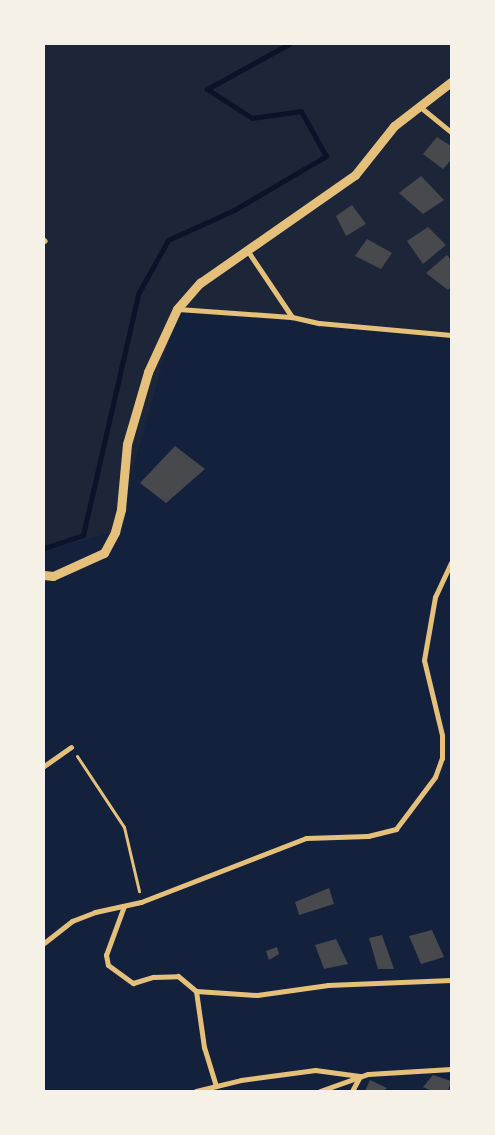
<!DOCTYPE html>
<html>
<head>
<meta charset="utf-8">
<style>
	body { margin:0 }
	#map { position:relative; width:495px; height:1135px; overflow:hidden; background:#14213d; font-family:"Fira Sans Condensed",sans-serif }
	div>[style] { position:absolute }
	.green>* { inset:0; background:#1d2539 }
	.stream>* { height:5px; margin:-2.5px; padding:0 2.5px; transform-origin:2.5px; border-radius:2.5px; background:#0b132b }
	.building>* { inset:0; background:#48494c }
	.path>* { height:3px; margin:-1.5px; padding:0 1.5px; transform-origin:1.5px; border-radius:1.5px; background:#e5c07b }
	.minor>* { height:5px; margin:-2.5px; padding:0 2.5px; transform-origin:2.5px; border-radius:2.5px; background:#e5c07b }
	.tertiary>* { height:9px; margin:-4.5px; padding:0 4.5px; transform-origin:4.5px; border-radius:4.5px; background:#e5c07b }
	span { translate:-50% -50%; white-space:nowrap; text-align:center; line-height:1.15; -webkit-text-stroke:4px #f6f1e7; paint-order:stroke }
	.frame { position:absolute; inset:0; border:45px solid #f6f1e7; pointer-events:none }
</style>
</head>
<body>
<div id="map">
	<div class="green">
		<div style="clip-path:polygon(44px 44px,451px 44px,451px 338px,178px 309px,115px 532px,44px 550px)"></div>
	</div>
	<div class="stream">
		<div style="left:44px;top:548px;width:41px;rotate:-18.4deg"></div>
		<div style="left:83px;top:535px;width:247px;rotate:-77.1deg"></div>
		<div style="left:138px;top:294px;width:62px;rotate:-60.9deg"></div>
		<div style="left:168px;top:240px;width:72px;rotate:-24.4deg"></div>
		<div style="left:234px;top:210px;width:107px;rotate:-30.4deg"></div>
		<div style="left:326px;top:156px;width:51px;rotate:-119.1deg"></div>
		<div style="left:301px;top:111px;width:49px;rotate:171.9deg"></div>
		<div style="left:252px;top:118px;width:54px;rotate:-147.2deg"></div>
		<div style="left:207px;top:89px;width:94px;rotate:-28.8deg"></div>
	</div>
	<div class="building">
		<div style="clip-path:polygon(437px 137px,451px 146px,451px 160px,443px 169px,423px 154px)"></div>
		<div style="clip-path:polygon(421px 176px,444px 200px,423px 214px,399px 193px)"></div>
		<div style="clip-path:polygon(352px 205px,366px 224px,346px 236px,336px 216px)"></div>
		<div style="clip-path:polygon(428px 227px,446px 245px,423px 264px,407px 241px)"></div>
		<div style="clip-path:polygon(367px 239px,392px 253px,381px 269px,355px 256px)"></div>
		<div style="clip-path:polygon(447px 255px,451px 260px,451px 287px,448px 290px,426px 273px)"></div>
		<div style="clip-path:polygon(175px 446px,205px 469px,166px 503px,140px 483px)"></div>
		<div style="clip-path:polygon(329px 888px,334px 904px,299px 915px,295px 902px)"></div>
		<div style="clip-path:polygon(432px 930px,444px 957px,421px 964px,409px 936px)"></div>
		<div style="clip-path:polygon(382px 935px,394px 969px,378px 969px,369px 938px)"></div>
		<div style="clip-path:polygon(336px 939px,348px 964px,324px 969px,315px 945px)"></div>
		<div style="clip-path:polygon(277px 947px,279px 954px,269px 960px,266px 951px)"></div>
		<div style="clip-path:polygon(433px 1075px,451px 1081px,448px 1091px,432px 1091px,423px 1087px)"></div>
		<div style="clip-path:polygon(370px 1080px,387px 1088px,384px 1091px,365px 1091px)"></div>
	</div>
	<div class="path">
		<div style="left:77px;top:756px;width:85px;rotate:56.5deg"></div>
		<div style="left:124px;top:827px;width:66px;rotate:76.8deg"></div>
	</div>
	<div class="minor">
		<div style="left:419px;top:106px;width:41px;rotate:39.1deg"></div>
		<div style="left:44px;top:240px;width:1px;rotate:45deg"></div>
		<div style="left:247px;top:250px;width:81px;rotate:56.1deg"></div>
		<div style="left:292px;top:317px;width:28px;rotate:13deg"></div>
		<div style="left:319px;top:323px;width:133px;rotate:5.2deg"></div>
		<div style="left:178px;top:309px;width:113px;rotate:4deg"></div>
		<div style="left:44px;top:766px;width:33px;rotate:-35deg"></div>
		<div style="left:124px;top:906px;width:52px;rotate:110.2deg"></div>
		<div style="left:106px;top:955px;width:10px;rotate:79deg"></div>
		<div style="left:108px;top:965px;width:31px;rotate:36deg"></div>
		<div style="left:133px;top:983px;width:21px;rotate:-17deg"></div>
		<div style="left:153px;top:977px;width:25px;rotate:-2deg"></div>
		<div style="left:178px;top:976px;width:23px;rotate:40deg"></div>
		<div style="left:196px;top:991px;width:61px;rotate:3.8deg"></div>
		<div style="left:257px;top:995px;width:72px;rotate:-8deg"></div>
		<div style="left:328px;top:985px;width:123px;rotate:-2.3deg"></div>
		<div style="left:44px;top:943px;width:36px;rotate:-38deg"></div>
		<div style="left:72px;top:921px;width:25px;rotate:-21deg"></div>
		<div style="left:95px;top:912px;width:47px;rotate:-12.3deg"></div>
		<div style="left:141px;top:902px;width:177px;rotate:-21.2deg"></div>
		<div style="left:306px;top:838px;width:62px;rotate:-1.8deg"></div>
		<div style="left:368px;top:836px;width:29px;rotate:-14deg"></div>
		<div style="left:396px;top:829px;width:65px;rotate:-53.1deg"></div>
		<div style="left:435px;top:777px;width:20px;rotate:-70deg"></div>
		<div style="left:442px;top:758px;width:23px;rotate:-90deg"></div>
		<div style="left:442px;top:735px;width:77px;rotate:-103.5deg"></div>
		<div style="left:424px;top:660px;width:64px;rotate:-80.1deg"></div>
		<div style="left:435px;top:597px;width:38px;rotate:-65deg"></div>
		<div style="left:196px;top:991px;width:57px;rotate:81.9deg"></div>
		<div style="left:204px;top:1047px;width:41px;rotate:72.9deg"></div>
		<div style="left:196px;top:1091px;width:46px;rotate:-13.7deg"></div>
		<div style="left:241px;top:1080px;width:75px;rotate:-7.7deg"></div>
		<div style="left:315px;top:1070px;width:45px;rotate:7.6deg"></div>
		<div style="left:360px;top:1076px;width:17px;rotate:118deg"></div>
		<div style="left:320px;top:1091px;width:51px;rotate:-19.5deg"></div>
		<div style="left:368px;top:1074px;width:83px;rotate:-3.4deg"></div>
	</div>
	<div class="tertiary">
		<div style="left:44px;top:575px;width:9px;rotate:6deg"></div>
		<div style="left:53px;top:576px;width:56px;rotate:-24.3deg"></div>
		<div style="left:104px;top:553px;width:24px;rotate:-62deg"></div>
		<div style="left:115px;top:532px;width:24px;rotate:-75deg"></div>
		<div style="left:121px;top:509px;width:65px;rotate:-84.7deg"></div>
		<div style="left:127px;top:444px;width:75px;rotate:-73.7deg"></div>
		<div style="left:148px;top:372px;width:69px;rotate:-65.3deg"></div>
		<div style="left:177px;top:309px;width:35px;rotate:-49deg"></div>
		<div style="left:200px;top:283px;width:189px;rotate:-34.9deg"></div>
		<div style="left:355px;top:175px;width:63px;rotate:-51.5deg"></div>
		<div style="left:394px;top:126px;width:72px;rotate:-37.7deg"></div>
	</div>
	<div class="frame"></div>
</div>
</body>
</html>
